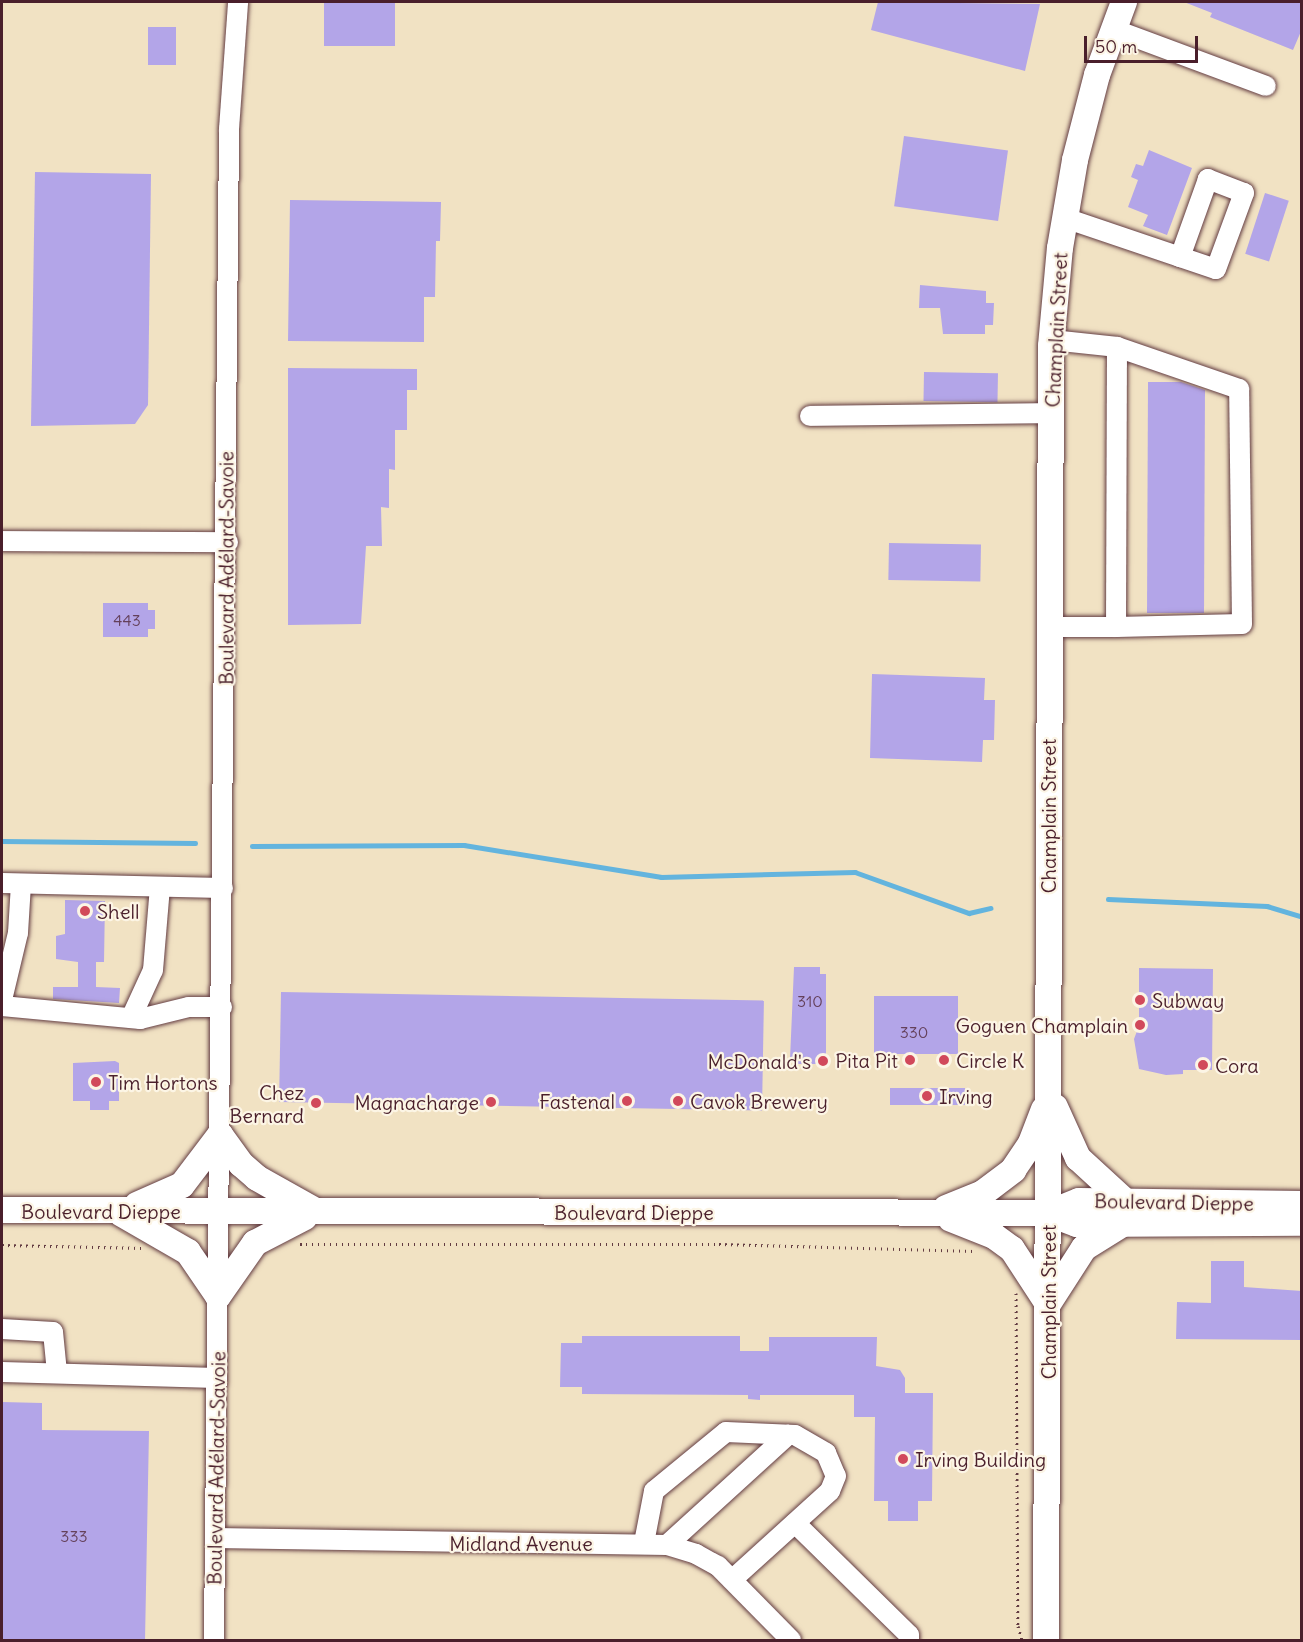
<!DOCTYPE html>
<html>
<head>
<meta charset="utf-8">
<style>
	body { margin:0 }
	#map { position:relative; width:1303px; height:1642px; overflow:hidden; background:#f1e2c3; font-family:Delius,sans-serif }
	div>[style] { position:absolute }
	.stream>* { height:4.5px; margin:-2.25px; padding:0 2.25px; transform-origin:2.25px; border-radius:2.25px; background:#63b4de }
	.building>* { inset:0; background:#b3a5e8; transform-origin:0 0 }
	.path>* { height:3px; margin-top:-1.5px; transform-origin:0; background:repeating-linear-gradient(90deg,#633c42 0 1.5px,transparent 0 6px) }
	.roads { filter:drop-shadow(0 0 2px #633c42) drop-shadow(0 0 2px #633c42) }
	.minor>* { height:20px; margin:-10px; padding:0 10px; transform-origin:10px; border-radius:10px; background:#fff }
	.major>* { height:26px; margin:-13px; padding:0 13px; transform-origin:13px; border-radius:13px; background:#fff }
	.dots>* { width:16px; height:16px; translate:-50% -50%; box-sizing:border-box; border:3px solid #fcf5e5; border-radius:50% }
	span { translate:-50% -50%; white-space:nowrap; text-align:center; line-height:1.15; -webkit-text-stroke:4.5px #fcf5e5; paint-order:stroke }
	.number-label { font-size:16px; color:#64405a }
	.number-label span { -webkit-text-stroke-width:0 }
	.street-label { font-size:20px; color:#4a1f2b }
	.poi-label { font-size:20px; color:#4a1f2b }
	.left { translate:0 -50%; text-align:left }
	.right { translate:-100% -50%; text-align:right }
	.frame { position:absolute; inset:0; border:3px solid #4a1f2b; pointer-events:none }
	.scale { position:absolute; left:1084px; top:36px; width:114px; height:27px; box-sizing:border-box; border:3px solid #4a1f2b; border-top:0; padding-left:8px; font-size:18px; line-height:21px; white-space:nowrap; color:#4a1f2b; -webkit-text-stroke:4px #fcf5e5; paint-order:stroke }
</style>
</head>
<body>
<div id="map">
	<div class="stream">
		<div style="left:2px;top:841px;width:193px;rotate:0.6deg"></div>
		<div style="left:252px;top:846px;width:212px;rotate:-0.3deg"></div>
		<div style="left:464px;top:845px;width:200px;rotate:9.2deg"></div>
		<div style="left:661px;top:877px;width:194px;rotate:-1.5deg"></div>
		<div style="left:855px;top:872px;width:121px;rotate:19.8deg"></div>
		<div style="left:969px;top:913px;width:22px;rotate:-13deg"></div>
		<div style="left:1108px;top:899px;width:159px;rotate:2.5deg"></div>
		<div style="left:1267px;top:906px;width:37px;rotate:17deg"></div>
	</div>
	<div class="building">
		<div style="left:324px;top:2px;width:71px;height:44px"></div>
		<div style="clip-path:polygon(878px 2px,1040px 4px,1025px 71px,871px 30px)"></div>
		<div style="clip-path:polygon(1184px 2px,1302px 2px,1302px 29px,1293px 50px,1210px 17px,1212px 13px)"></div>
		<div style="left:148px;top:27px;width:28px;height:38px"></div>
		<div style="left:904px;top:136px;width:105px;height:71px;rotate:8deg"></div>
		<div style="clip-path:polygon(1149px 150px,1192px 168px,1167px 235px,1143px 226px,1148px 215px,1128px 207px,1138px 180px,1131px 177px,1136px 164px,1143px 166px)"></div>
		<div style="clip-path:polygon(35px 172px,151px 174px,148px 405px,135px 424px,31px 426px)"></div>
		<div style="left:1265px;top:193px;width:25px;height:64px;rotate:18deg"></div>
		<div style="clip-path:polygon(290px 200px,441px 202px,440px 241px,436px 241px,435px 297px,424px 297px,424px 342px,288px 341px)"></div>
		<div style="clip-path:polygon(920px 285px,986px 291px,986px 303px,994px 303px,993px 325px,985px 325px,985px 334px,943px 334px,940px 308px,919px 308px)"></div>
		<div style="clip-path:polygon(288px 368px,417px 369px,417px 390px,407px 390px,407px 430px,395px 430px,395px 470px,389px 469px,389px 508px,381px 507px,382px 546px,366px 546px,361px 624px,288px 625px)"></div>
		<div style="left:924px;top:372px;width:74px;height:29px;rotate:1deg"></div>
		<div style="clip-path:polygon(1148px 382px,1181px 382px,1205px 390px,1204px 613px,1147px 613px)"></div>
		<div style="left:889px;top:543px;width:92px;height:37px;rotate:1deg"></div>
		<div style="clip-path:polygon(103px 603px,148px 603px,148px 610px,155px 610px,155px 629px,148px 629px,148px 637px,103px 637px)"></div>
		<div style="clip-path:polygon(872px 674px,985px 678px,984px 700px,995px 700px,994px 740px,983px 740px,982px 762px,870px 758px)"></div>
		<div style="clip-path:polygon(65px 900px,105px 901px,104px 962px,96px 962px,96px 987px,120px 988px,119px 1003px,53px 999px,53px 987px,78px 987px,78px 962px,56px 959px,56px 936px,65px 934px)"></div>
		<div style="clip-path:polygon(794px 967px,820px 967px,820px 974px,826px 974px,826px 1064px,798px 1064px,797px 1059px,790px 1059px)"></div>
		<div style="clip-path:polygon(1139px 968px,1213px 969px,1212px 1070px,1183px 1070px,1183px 1074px,1166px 1075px,1139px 1069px,1134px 1039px,1139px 1026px)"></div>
		<div style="left:281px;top:992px;width:483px;height:110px;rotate:1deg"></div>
		<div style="left:874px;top:996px;width:84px;height:58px"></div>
		<div style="clip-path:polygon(115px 1061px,119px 1063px,119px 1101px,109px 1101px,109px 1110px,90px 1110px,90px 1101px,73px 1101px,73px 1063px)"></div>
		<div style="left:890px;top:1088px;width:75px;height:17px"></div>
		<div style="clip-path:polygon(1211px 1261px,1244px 1261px,1244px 1287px,1302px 1291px,1302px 1340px,1176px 1339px,1177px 1302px,1211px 1303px)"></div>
		<div style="clip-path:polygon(582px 1336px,740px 1336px,740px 1351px,769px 1351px,769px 1337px,877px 1337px,876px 1366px,900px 1370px,905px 1378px,905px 1393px,933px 1393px,932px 1501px,918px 1501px,918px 1521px,888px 1521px,888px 1501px,874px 1501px,875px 1417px,854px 1417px,854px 1395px,760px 1395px,760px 1400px,748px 1399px,748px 1395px,582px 1394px,582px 1387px,560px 1387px,561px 1343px,582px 1343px)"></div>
		<div style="clip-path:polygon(2px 1402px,42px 1403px,42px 1430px,149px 1431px,145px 1641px,2px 1641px)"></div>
	</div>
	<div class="path">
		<div style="left:300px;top:1244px;width:419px"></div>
		<div style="left:719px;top:1244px;width:255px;rotate:1.6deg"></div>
		<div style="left:2px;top:1245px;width:139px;rotate:1.2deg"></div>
		<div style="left:1016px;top:1293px;width:333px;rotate:89.7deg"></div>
		<div style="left:1018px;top:1626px;width:15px;rotate:74deg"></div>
	</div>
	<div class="roads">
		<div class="minor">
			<div style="left:1113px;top:29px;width:163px;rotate:20.4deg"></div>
			<div style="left:1065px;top:218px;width:159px;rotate:18.7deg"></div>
			<div style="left:1216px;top:269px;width:81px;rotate:-69.8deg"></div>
			<div style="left:1244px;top:193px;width:39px;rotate:-159deg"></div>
			<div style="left:1208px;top:179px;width:83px;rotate:109.7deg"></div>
			<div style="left:810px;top:416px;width:240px;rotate:-0.7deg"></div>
			<div style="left:2px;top:541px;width:226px;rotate:0.3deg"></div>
			<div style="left:1049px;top:627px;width:67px"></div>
			<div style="left:1116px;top:627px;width:280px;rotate:-89.8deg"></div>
			<div style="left:1117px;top:347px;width:65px;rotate:-173.9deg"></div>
			<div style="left:1116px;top:627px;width:126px;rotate:-1.4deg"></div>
			<div style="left:1242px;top:624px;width:235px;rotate:-90.7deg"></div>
			<div style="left:1239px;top:389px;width:129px;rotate:-161deg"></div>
			<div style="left:2px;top:883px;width:221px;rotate:1.3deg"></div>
			<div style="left:2px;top:1000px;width:69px;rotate:-76.6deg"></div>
			<div style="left:18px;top:933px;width:49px;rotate:-86.5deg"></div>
			<div style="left:2px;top:1006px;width:139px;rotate:5.4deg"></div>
			<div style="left:140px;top:1019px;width:50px;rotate:-13.8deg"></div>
			<div style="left:189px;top:1007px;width:33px"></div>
			<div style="left:131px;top:1018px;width:53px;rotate:-65.4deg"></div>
			<div style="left:153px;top:970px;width:83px;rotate:-85.2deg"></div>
			<div style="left:2px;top:1329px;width:51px;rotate:3.4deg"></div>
			<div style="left:53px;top:1332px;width:41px;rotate:84.4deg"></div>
			<div style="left:2px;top:1372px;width:215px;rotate:1.6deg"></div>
			<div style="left:795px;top:1523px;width:160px;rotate:44.5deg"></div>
			<div style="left:909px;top:1635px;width:5px;rotate:90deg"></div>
			<div style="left:215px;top:1538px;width:452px;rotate:0.9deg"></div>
			<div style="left:667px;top:1545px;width:30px;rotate:17deg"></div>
			<div style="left:696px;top:1554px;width:25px;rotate:29deg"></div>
			<div style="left:718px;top:1566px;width:104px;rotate:45.4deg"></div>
			<div style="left:644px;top:1543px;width:53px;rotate:-79.1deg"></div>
			<div style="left:654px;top:1491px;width:93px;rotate:-39.3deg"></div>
			<div style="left:726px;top:1432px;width:69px;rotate:2.5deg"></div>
			<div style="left:795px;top:1435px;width:36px;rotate:30deg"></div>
			<div style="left:826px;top:1453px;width:25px;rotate:67deg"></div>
			<div style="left:836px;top:1476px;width:16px;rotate:112deg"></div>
			<div style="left:830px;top:1491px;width:132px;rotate:137.8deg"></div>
			<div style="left:667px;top:1545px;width:164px;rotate:-42.3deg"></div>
			<div style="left:214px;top:1640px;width:1511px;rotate:-89.43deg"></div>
			<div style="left:229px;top:129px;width:127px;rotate:-85.9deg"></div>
		</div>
		<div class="major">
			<div style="left:1055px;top:1107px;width:56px;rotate:65.7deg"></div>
			<div style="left:1078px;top:1158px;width:64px;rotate:42.5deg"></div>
			<div style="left:137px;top:1205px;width:49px;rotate:-24deg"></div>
			<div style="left:182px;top:1185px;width:63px;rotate:-52.8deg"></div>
			<div style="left:220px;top:1135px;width:36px;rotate:54deg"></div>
			<div style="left:241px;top:1164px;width:21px;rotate:41deg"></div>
			<div style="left:257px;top:1178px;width:65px;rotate:29.3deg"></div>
			<div style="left:946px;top:1208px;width:40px;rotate:-22deg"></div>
			<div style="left:983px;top:1193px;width:38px;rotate:-37deg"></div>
			<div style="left:1013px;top:1170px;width:32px;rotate:-56deg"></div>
			<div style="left:1031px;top:1143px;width:36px;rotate:-69deg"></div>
			<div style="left:2px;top:1210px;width:1046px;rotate:0.16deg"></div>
			<div style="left:1048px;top:1213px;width:31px;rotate:21deg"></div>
			<div style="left:1077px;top:1224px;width:225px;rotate:-0.3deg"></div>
			<div style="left:1049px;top:1213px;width:32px;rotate:-22deg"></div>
			<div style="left:1079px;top:1201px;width:223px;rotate:0.8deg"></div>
			<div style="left:122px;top:1214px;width:76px;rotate:29.9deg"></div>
			<div style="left:188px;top:1252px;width:53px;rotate:55.7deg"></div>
			<div style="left:218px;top:1296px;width:65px;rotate:-55.1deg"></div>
			<div style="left:255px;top:1243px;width:56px;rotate:-27.5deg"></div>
			<div style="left:951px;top:1219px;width:46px;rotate:21.6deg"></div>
			<div style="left:994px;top:1236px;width:22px;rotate:36deg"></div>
			<div style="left:1012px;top:1249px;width:62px;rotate:56.8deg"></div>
			<div style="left:1048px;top:1304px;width:67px;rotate:-57.3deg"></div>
			<div style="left:1084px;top:1248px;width:44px;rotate:-31.9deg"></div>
			<div style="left:1046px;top:1640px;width:1294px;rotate:-89.78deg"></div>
			<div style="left:1051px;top:346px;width:98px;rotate:-84.8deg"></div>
			<div style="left:1060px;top:248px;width:89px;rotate:-80.3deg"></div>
			<div style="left:1075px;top:160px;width:88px;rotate:-75.5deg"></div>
			<div style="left:1097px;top:75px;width:78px;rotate:-69.7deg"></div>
		</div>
	</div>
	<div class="dots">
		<div style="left:85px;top:911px;background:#d1495b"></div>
		<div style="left:1140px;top:1000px;background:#d1495b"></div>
		<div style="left:1140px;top:1025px;background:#d1495b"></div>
		<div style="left:910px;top:1060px;background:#d1495b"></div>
		<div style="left:944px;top:1060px;background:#d1495b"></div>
		<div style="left:823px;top:1061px;background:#d1495b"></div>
		<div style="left:1203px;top:1065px;background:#d1495b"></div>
		<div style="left:96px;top:1082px;background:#d1495b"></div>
		<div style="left:927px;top:1096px;background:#d1495b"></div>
		<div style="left:627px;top:1101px;background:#d1495b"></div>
		<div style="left:678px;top:1101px;background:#d1495b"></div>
		<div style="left:491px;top:1102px;background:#d1495b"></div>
		<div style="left:316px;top:1103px;background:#d1495b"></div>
		<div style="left:903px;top:1459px;background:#d1495b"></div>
	</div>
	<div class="number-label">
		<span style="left:127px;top:620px">443</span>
		<span style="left:810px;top:1001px">310</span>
		<span style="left:914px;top:1032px">330</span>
		<span style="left:74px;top:1536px">333</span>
	</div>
	<div class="street-label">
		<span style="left:1056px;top:330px;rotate:-87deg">Champlain Street</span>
		<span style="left:226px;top:568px;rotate:-90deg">Boulevard Adélard-Savoie</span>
		<span style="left:1048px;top:816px;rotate:-90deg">Champlain Street</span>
		<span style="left:1174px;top:1202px;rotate:1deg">Boulevard Dieppe</span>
		<span style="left:101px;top:1211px">Boulevard Dieppe</span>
		<span style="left:634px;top:1212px">Boulevard Dieppe</span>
		<span style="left:1048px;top:1302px;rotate:-90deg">Champlain Street</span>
		<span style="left:216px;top:1468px;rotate:-89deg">Boulevard Adélard-Savoie</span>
		<span style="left:521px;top:1543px">Midland Avenue</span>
	</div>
	<div class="poi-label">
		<span class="left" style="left:97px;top:911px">Shell</span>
		<span class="left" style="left:1152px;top:1000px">Subway</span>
		<span class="right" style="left:1128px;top:1025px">Goguen Champlain</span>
		<span class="right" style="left:898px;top:1060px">Pita Pit</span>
		<span class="left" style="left:956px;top:1060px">Circle K</span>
		<span class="right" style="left:811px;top:1061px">McDonald's</span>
		<span class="left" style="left:1215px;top:1065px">Cora</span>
		<span class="left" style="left:108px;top:1082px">Tim Hortons</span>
		<span class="right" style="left:304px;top:1104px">Chez<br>Bernard</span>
		<span class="left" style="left:939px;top:1096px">Irving</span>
		<span class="right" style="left:615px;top:1101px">Fastenal</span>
		<span class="left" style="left:690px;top:1101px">Cavok Brewery</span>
		<span class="right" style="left:479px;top:1102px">Magnacharge</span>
		<span class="left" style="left:915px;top:1459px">Irving Building</span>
	</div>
	<div class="frame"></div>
	<div class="scale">50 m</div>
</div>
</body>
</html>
